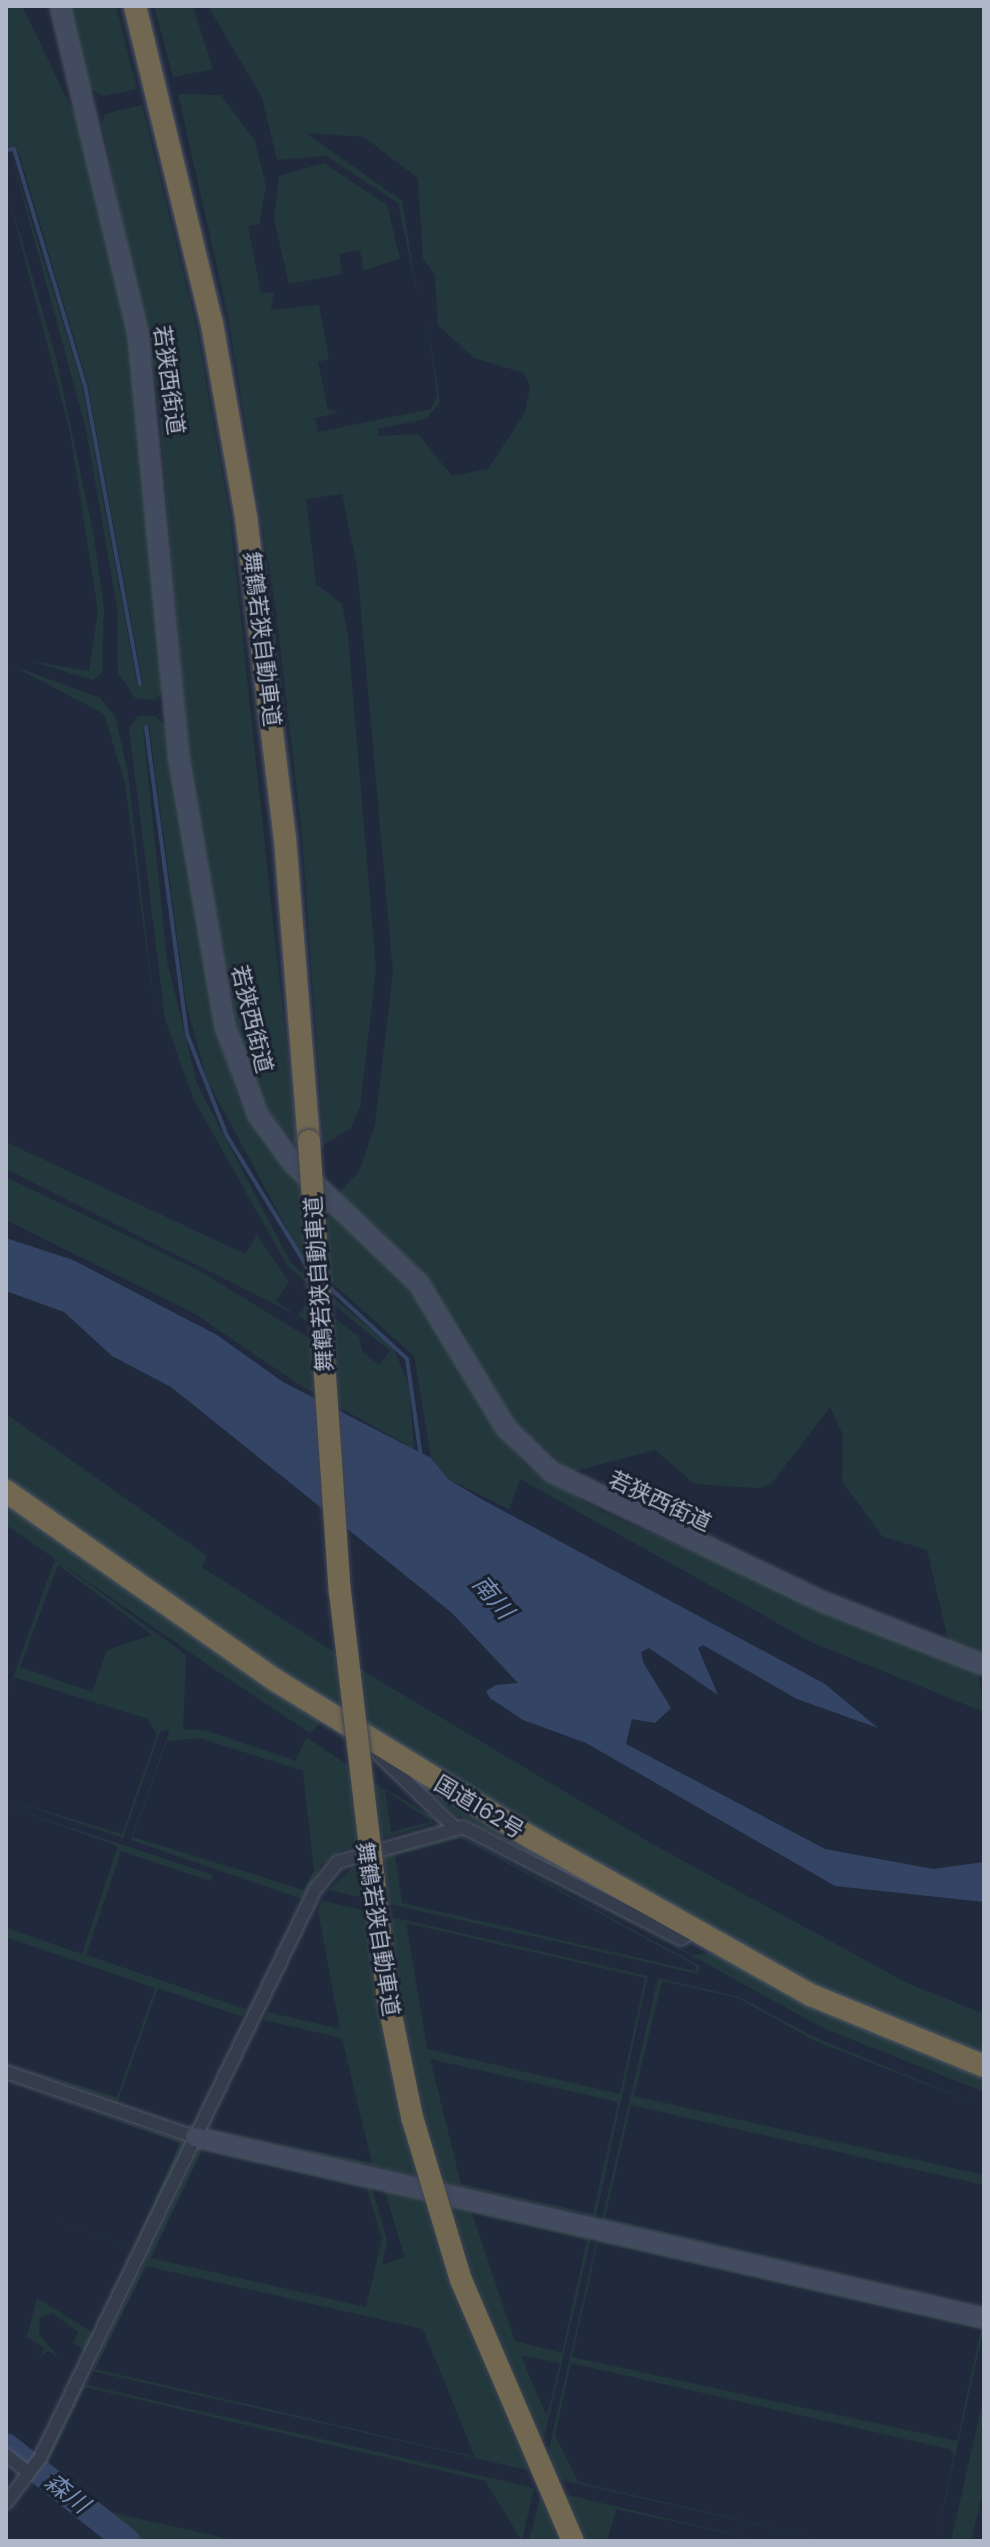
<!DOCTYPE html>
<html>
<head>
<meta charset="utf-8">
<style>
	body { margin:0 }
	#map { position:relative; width:990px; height:2547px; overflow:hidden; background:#212a3c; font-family:Poppins,"Noto Sans JP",sans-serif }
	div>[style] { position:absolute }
	.green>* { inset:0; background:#23383d }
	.water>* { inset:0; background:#344464 }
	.stream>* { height:4px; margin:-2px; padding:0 2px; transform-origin:2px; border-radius:2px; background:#344464 }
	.river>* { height:26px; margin:-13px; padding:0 13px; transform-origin:13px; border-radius:13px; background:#344464 }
	.roads { filter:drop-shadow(0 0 2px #505766) drop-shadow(0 0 2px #505766) }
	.street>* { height:12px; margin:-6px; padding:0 6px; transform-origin:6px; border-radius:6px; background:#353d4c }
	.secondary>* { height:18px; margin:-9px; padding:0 9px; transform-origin:9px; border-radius:9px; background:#424b5f }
	.highway>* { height:22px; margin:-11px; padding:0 11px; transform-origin:11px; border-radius:11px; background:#726851 }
	.bridges { filter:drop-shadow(0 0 2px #3d4453) drop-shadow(0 0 2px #3d4453) }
	.highway-bridge>* { height:22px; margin:-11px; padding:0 11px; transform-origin:11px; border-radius:11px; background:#726851 }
	span { translate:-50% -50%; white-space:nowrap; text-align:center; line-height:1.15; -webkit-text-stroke:6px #1a2230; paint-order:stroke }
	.street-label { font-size:22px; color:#b0b7c8 }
	.water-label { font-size:24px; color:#768bb2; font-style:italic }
	.frame { position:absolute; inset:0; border:8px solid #b0b7c8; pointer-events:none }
</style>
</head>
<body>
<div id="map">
	<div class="green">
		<div style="clip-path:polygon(6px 6px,22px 6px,85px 136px,130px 335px,150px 505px,162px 692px,156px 700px,135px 698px,118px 673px,117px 607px,86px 429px,11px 154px,82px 385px,137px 685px,143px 685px,88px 385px,19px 153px,6px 146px)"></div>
		<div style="clip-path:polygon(67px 6px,116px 6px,137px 89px,102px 96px,88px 87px)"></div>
		<div style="clip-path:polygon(154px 6px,193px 6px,213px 69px,173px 77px)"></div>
		<div style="clip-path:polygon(208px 6px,984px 6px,984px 1655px,949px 1644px,927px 1550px,882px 1536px,842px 1481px,843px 1435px,830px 1407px,771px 1484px,757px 1488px,695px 1484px,655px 1450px,571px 1472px,512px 1419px,418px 1268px,338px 1193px,359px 1172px,375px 1125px,393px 972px,357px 566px,342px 494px,306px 499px,316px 584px,342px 604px,348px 637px,376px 969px,360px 1107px,351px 1128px,324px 1144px,302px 835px,276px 611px,228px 316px,178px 94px,221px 95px,255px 141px,266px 187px,259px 224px,248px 226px,261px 293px,274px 292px,271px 310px,319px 305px,329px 359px,318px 362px,328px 410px,340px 412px,315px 418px,318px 432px,431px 409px,437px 396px,427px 320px,440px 402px,426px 419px,378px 429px,378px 436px,418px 434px,452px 476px,488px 469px,525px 413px,530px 387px,524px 373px,474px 358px,438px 325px,435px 275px,423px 259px,418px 178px,364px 137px,306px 133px,402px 201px,418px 297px,398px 203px,326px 156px,277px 160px,262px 97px)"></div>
		<div style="clip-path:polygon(142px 105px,196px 326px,230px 518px,297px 1146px,266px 1108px,241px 1049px,190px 769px,157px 387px,102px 124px,105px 114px)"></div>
		<div style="clip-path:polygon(324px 163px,387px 205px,400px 259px,364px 270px,360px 250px,339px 254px,342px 274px,289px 284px,274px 219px,279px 176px)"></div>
		<div style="clip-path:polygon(6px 187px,56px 357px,93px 532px,104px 608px,102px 673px,93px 680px,30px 661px,89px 671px,98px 611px,70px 432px)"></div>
		<div style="clip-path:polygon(13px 666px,100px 698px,115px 716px,128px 773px,156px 1022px,125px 783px,104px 714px)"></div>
		<div style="clip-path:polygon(138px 716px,155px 716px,166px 726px,216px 1027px,238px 1098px,286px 1168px,409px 1286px,510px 1447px,528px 1467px,602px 1512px,978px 1673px,984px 1712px,813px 1643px,520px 1479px,509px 1509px,448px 1479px,431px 1458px,414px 1356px,301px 1255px,207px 1080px,186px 1003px,149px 726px,143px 727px,167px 961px,197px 1084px,291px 1263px,393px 1347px,409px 1386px,414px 1449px,300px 1385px,195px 1314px,6px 1220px,6px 1177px,202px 1272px,328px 1350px,334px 1340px,298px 1315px,310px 1299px,359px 1337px,362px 1351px,379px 1365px,390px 1351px,288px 1267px,193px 1098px,165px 1019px,129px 728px)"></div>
		<div style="clip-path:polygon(6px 1142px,245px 1254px,257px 1235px,289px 1282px,276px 1301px,296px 1315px,6px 1169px)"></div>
		<div style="clip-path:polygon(6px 1414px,207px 1556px,202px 1567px,368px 1674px,656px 1846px,907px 1983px,984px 2014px,984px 2059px,814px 1990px,371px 1733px,6px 1483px)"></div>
		<div style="clip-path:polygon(6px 1500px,323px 1720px,310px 1733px,214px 1669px,6px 1525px)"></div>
		<div style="clip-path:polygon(evenodd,55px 1559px,186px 1655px,183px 1730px,204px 1730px,296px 1761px,306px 1737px,434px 1823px,340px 1851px,322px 1864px,302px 1899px,131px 1840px,170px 1729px,160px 1732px,123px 1838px,6px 1799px,122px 1834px,157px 1735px,148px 1719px,14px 1677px,6px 1698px,55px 1559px,58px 1565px,152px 1635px,107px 1650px,92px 1692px,20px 1667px,58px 1565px,55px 1559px,200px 1738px,303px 1771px,314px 1870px,304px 1890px,133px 1837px,167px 1741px,200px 1738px,55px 1559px,385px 1789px,433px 1817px,432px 1821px,391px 1832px,385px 1789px)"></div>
		<div style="clip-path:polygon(412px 1777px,581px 1876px,456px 1815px)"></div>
		<div style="clip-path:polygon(6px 1806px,213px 1875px,210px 1881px,121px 1851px,86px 1955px,246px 2009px,243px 2017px,158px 1988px,118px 2101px,6px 2063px,117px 2097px,155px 1988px,6px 1937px,6px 1928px,82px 1954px,118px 1846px)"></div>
		<div style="clip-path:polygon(evenodd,460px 1836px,700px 1966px,698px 1974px,328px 1890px,359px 1862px,460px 1836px,461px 1838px,696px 1966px,695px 1971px,402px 1903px,395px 1855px,461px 1838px)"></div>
		<div style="clip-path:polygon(560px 1883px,693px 1955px,717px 1952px,870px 2031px,984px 2073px,984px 2092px,825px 2029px)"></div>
		<div style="clip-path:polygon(evenodd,323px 1901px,648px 1976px,596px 2216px,227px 2133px,372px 2163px,342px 2038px,264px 2020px,268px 2012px,340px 2029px,318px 1910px,323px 1901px,406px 1923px,645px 1978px,620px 2094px,427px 2049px,406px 1923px,323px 1901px,430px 2059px,618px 2102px,593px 2214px,461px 2184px,430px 2059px)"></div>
		<div style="clip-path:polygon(658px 1978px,740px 1997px,814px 2037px,984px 2107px,815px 2041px,738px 1998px,662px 1981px,634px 2096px,984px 2175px,984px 2185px,631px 2105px,605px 2218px,984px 2307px,602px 2219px)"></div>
		<div style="clip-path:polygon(6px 2082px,183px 2142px,185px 2147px,136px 2248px,6px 2203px,134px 2247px,180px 2143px)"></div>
		<div style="clip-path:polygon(evenodd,200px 2148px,372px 2188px,387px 2240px,382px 2265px,405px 2257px,384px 2190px,591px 2238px,536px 2472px,92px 2371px,200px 2148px,202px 2150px,367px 2189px,382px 2239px,366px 2307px,151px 2258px,202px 2150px,200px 2148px,472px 2213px,587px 2240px,562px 2353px,515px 2341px,472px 2213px,200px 2148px,146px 2266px,423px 2329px,475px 2457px,95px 2369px,146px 2266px,200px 2148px,521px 2355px,560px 2363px,547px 2416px,534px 2388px,521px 2355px)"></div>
		<div style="clip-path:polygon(evenodd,597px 2239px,984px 2328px,936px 2541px,954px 2455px,949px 2449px,571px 2363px,555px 2435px,578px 2482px,831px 2541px,543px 2476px,597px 2239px,598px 2242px,981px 2329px,957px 2441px,572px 2357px,598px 2242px)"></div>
		<div style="clip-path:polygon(37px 2298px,95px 2334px,86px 2351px,73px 2343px,78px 2332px,52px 2313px,40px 2318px,39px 2334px,58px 2357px,48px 2351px,38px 2358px,45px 2349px,27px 2337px)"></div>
		<div style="clip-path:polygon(83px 2384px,534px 2488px,522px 2541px,485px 2481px,85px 2387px,47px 2465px,105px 2511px,238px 2541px,133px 2541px,41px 2468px)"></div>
		<div style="clip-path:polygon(984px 2396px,984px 2487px,971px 2541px,951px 2541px)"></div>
		<div style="clip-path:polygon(542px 2489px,763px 2541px,616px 2509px,607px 2541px,529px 2541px)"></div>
	</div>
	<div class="water">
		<div style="clip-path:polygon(6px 1238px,73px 1260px,217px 1335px,283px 1382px,431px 1458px,448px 1479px,483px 1500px,825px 1684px,878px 1728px,797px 1699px,703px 1645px,698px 1648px,718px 1695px,649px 1648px,641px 1652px,643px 1662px,671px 1708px,655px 1723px,632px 1719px,626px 1744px,825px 1849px,933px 1869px,984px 1862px,984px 1902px,835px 1886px,586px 1743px,523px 1720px,490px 1698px,486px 1691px,496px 1685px,518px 1683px,452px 1613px,171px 1387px,112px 1356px,64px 1312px,6px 1291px)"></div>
	</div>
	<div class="stream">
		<div style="left:6px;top:150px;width:8px;rotate:-7deg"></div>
		<div style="left:14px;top:149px;width:246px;rotate:73.3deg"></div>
		<div style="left:85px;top:385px;width:304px;rotate:79.6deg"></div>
		<div style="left:146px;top:727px;width:310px;rotate:82.4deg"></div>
		<div style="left:187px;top:1034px;width:110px;rotate:68.6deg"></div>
		<div style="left:227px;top:1136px;width:157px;rotate:58.5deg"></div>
		<div style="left:328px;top:1286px;width:108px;rotate:42.7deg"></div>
		<div style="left:407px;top:1359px;width:99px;rotate:81.9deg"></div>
	</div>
	<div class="river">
		<div style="left:6px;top:2446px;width:154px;rotate:38.1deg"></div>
	</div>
	<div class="roads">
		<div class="street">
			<div style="left:374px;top:1750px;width:110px;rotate:43.9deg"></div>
			<div style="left:6px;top:2072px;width:200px;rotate:19deg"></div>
			<div style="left:6px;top:2455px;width:29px;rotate:38deg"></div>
			<div style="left:6px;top:2503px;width:56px;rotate:-52.9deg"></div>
			<div style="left:40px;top:2458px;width:631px;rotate:-64.17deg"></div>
			<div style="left:315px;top:1890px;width:36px;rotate:-51deg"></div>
			<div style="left:338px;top:1862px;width:130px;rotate:-15.6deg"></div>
			<div style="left:463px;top:1827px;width:245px;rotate:27.2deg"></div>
			<div style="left:681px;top:1939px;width:15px;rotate:-37deg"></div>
		</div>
		<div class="secondary">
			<div style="left:60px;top:6px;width:336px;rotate:76.6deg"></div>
			<div style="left:138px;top:333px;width:428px;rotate:84.5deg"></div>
			<div style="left:179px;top:759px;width:271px;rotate:80.2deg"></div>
			<div style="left:225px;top:1026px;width:95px;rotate:69.7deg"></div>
			<div style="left:258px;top:1115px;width:59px;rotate:53.9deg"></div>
			<div style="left:293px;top:1163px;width:175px;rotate:43.8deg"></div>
			<div style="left:419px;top:1284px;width:168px;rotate:58.9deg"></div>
			<div style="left:506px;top:1428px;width:64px;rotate:43.7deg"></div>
			<div style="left:552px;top:1472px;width:304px;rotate:25.6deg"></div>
			<div style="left:826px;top:1603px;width:170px;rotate:21.4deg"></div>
			<div style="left:195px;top:2137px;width:809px;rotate:12.92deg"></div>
		</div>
		<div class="highway">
			<div style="left:135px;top:6px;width:327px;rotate:76.4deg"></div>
			<div style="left:212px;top:324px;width:196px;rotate:80deg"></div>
			<div style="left:246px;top:517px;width:323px;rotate:83.1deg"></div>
			<div style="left:285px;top:838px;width:304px;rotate:85.5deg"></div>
			<div style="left:6px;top:1491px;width:329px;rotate:35.1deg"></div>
			<div style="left:275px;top:1680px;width:302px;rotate:31.6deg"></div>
			<div style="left:532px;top:1838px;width:320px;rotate:29.4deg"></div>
			<div style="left:811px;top:1995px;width:187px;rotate:22.3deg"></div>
		</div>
	</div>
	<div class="bridges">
		<div class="highway-bridge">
			<div style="left:309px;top:1141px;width:452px;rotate:86.1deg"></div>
			<div style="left:340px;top:1592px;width:406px;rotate:83.3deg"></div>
			<div style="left:387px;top:1995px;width:125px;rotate:78.4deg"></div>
			<div style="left:412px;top:2117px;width:170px;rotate:73.3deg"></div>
			<div style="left:461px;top:2280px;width:284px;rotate:66.8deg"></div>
		</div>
	</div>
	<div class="street-label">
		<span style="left:169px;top:380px;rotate:82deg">若狭西街道</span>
		<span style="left:262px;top:639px;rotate:83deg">舞鶴若狭自動車道</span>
		<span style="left:252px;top:1019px;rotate:76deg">若狭西街道</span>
		<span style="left:319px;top:1284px;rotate:-94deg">舞鶴若狭自動車道</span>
		<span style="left:660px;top:1501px;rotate:25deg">若狭西街道</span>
		<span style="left:479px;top:1807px;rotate:31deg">国道162号</span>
		<span style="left:378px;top:1929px;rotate:81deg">舞鶴若狭自動車道</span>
	</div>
	<div class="water-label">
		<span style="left:493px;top:1597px;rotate:50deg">南川</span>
		<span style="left:67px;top:2493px;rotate:38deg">森川</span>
	</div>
	<div class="frame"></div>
</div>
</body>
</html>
